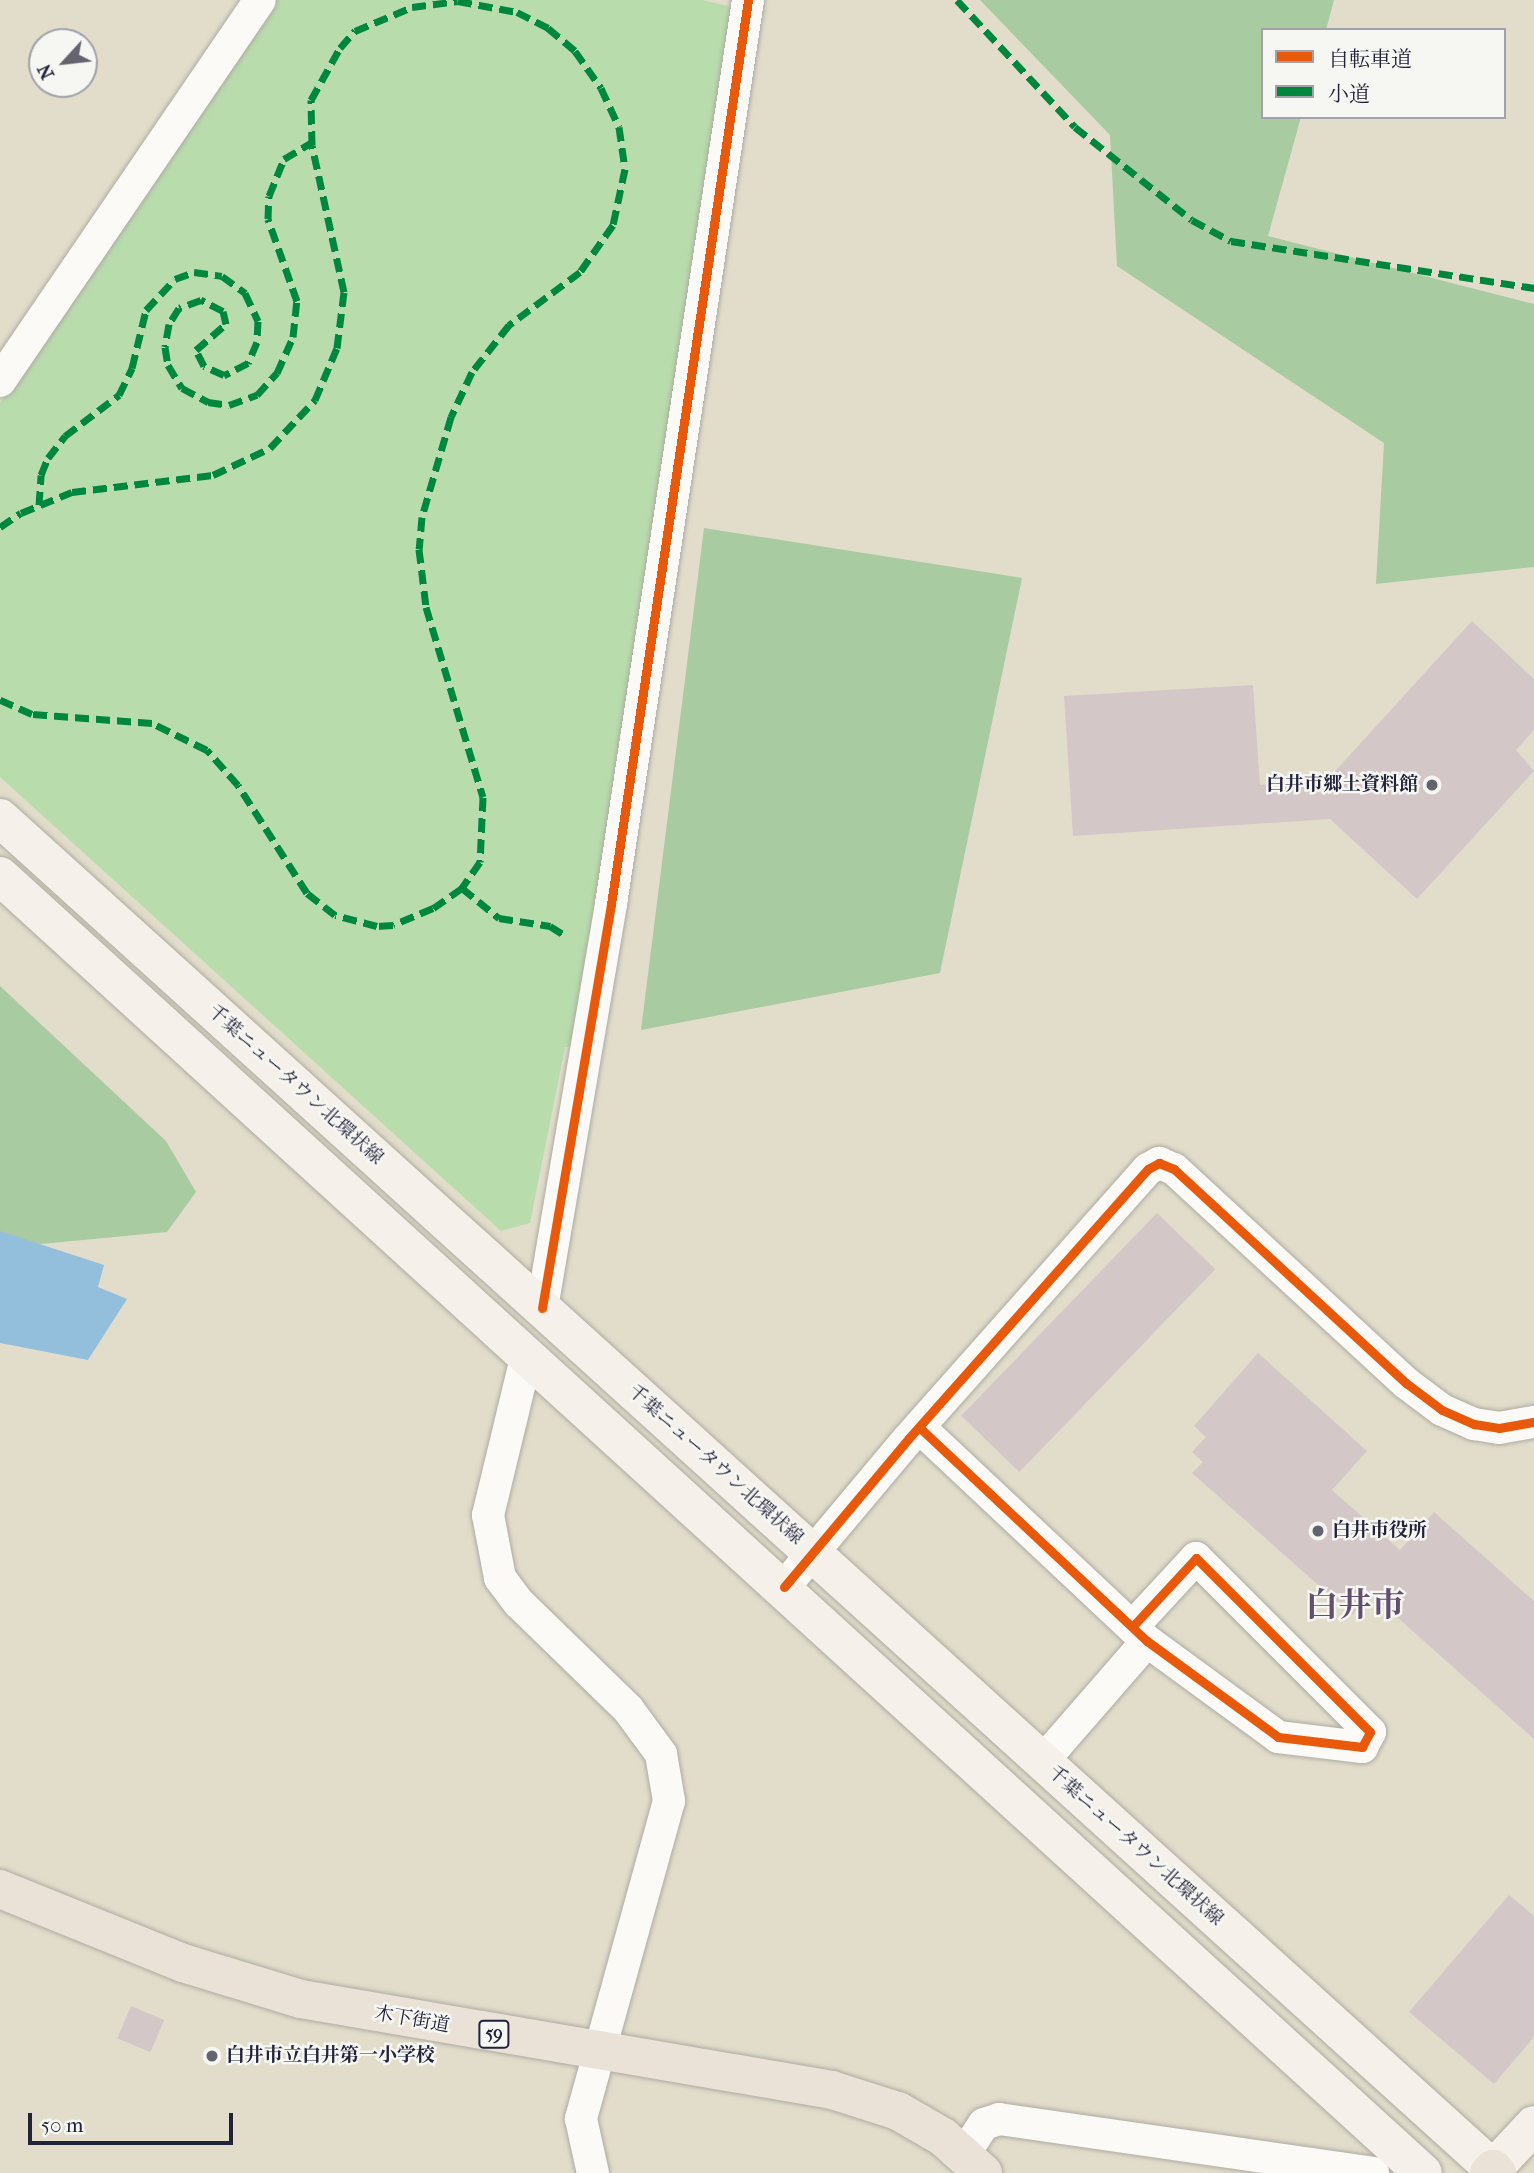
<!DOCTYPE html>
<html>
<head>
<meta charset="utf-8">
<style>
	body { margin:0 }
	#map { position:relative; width:1534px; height:2173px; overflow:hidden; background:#e2ddcb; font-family:"IM FELL French Canon","Noto Serif JP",serif }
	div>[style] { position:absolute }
	.green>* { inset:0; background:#b9dcad }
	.forest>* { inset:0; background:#a9cba1 }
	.water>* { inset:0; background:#93bfdd }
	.building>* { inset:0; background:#d4c7c7; transform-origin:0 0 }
	.roads { filter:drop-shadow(0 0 2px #aeaba2) drop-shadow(0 0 2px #aeaba2) }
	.minor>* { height:32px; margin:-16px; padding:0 16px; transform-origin:16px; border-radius:16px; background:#fbfaf7 }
	.secondary>* { height:38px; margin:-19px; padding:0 19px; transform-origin:19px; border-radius:19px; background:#f5f1ea }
	.primary>* { height:38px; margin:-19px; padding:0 19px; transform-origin:19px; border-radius:19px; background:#eae2d6 }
	.quiet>* { height:7px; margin-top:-3.5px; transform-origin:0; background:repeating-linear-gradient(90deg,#00873e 0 14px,transparent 0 21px) }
	.cycleway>* { height:9px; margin:-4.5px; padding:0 4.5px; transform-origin:4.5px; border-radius:4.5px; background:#e8590c }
	.dots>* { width:19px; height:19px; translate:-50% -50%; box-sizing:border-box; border:4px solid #f6f6f2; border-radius:50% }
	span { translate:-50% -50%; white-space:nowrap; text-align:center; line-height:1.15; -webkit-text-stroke:5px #f6f6f2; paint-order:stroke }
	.shield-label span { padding:2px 5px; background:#f6f6f2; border:2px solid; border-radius:5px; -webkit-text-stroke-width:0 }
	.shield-label { font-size:18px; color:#22223b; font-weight:700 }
	.poi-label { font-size:19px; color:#22223b; font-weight:700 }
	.right { translate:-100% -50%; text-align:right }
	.left { translate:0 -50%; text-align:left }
	.street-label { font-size:19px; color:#22223b }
	.town-label { font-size:33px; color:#624f6e; font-weight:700 }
	.legend { position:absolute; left:1261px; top:28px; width:245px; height:91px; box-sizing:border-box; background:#f6f6f2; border:2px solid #a1a1a9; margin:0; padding:9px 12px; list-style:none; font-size:21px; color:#22223b }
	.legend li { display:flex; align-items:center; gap:14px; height:35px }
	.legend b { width:35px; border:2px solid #a1a1a9 }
	.north { position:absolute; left:28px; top:28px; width:70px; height:70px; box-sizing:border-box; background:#f6f6f2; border:2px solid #a1a1a9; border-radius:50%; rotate:243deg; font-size:19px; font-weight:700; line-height:28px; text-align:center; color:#22223b }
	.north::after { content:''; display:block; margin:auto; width:24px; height:32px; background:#65636d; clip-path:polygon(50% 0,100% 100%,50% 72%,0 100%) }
	.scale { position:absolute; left:28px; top:2113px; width:205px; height:32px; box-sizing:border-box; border:4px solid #22223b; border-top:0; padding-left:9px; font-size:21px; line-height:24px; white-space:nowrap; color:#22223b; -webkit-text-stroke:5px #f6f6f2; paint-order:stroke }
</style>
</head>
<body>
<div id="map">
	<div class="green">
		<div style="clip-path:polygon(273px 0,702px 0,728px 6px,733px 15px,575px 1047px,565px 1047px,530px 1223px,501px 1231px,0 777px,0 403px)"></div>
	</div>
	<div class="forest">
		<div style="clip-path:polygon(980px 0,1334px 0,1326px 30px,1263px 30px,1263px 117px,1301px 117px,1268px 236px,1534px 304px,1534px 567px,1376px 584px,1384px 443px,1117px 266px,1110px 135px)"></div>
		<div style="clip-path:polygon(704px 528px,1022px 578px,940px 973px,641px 1030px)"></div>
		<div style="clip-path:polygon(0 986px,166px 1141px,196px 1192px,167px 1232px,41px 1244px,0 1238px)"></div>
	</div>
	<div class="water">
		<div style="clip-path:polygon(0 1231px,104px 1265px,98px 1287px,127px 1299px,88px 1360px,0 1343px)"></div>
	</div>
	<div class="building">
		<div style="clip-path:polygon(1472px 621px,1534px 679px,1534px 730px,1516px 750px,1534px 771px,1417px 899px,1330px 819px,1073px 836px,1064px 696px,1253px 685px,1260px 785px,1327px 780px)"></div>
		<div style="left:1157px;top:1213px;width:81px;height:282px;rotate:44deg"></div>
		<div style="clip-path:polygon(1258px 1353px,1367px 1451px,1332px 1490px,1400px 1550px,1434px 1512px,1534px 1601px,1534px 1739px,1371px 1594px,1352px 1615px,1192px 1473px,1203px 1462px,1192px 1452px,1206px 1437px,1194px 1426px)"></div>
		<div style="clip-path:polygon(1509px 1895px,1534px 1916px,1534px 2037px,1494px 2084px,1409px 2012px)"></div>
		<div style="left:131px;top:2006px;width:36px;height:35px;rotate:23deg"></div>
	</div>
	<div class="roads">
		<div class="minor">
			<div style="left:0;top:381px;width:461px;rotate:-55.7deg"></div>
			<div style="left:542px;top:1308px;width:410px;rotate:-80.3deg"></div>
			<div style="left:611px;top:904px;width:914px;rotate:-81.38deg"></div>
			<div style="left:527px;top:1354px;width:166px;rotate:103.6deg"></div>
			<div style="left:488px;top:1515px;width:64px;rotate:79.2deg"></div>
			<div style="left:500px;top:1578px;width:31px;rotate:53deg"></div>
			<div style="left:519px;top:1603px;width:152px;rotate:44.2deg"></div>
			<div style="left:628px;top:1709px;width:56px;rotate:53.7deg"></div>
			<div style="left:661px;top:1754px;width:48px;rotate:80.3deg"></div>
			<div style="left:669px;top:1801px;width:330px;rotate:105.5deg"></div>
			<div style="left:581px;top:2119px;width:55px;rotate:77.5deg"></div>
			<div style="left:919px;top:1427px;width:313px;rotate:43.2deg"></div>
			<div style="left:1147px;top:1641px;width:162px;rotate:36.2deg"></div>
			<div style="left:1278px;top:1737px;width:85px;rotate:6.8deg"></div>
			<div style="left:1362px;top:1747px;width:17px;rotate:-62deg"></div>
			<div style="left:1370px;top:1732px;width:246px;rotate:-135deg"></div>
			<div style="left:1196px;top:1558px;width:91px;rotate:132.8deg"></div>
			<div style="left:784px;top:1587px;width:194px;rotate:-50deg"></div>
			<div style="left:909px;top:1438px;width:360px;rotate:-48.4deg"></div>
			<div style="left:1148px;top:1169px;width:13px;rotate:-29deg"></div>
			<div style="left:1159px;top:1163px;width:16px;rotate:22deg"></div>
			<div style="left:1174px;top:1169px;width:316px;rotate:42.7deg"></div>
			<div style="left:1406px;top:1383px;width:45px;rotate:36.9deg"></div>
			<div style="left:1442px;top:1410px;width:35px;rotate:24deg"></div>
			<div style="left:1474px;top:1424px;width:25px;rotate:9deg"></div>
			<div style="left:1499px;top:1428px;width:36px;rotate:-10deg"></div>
			<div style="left:1042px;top:1762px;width:160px;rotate:-49deg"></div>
			<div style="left:963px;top:2156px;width:38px;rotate:-57deg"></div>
			<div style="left:984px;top:2124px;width:16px;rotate:-18deg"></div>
			<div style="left:999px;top:2119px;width:378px;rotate:8.2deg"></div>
		</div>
		<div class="secondary">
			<div style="left:0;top:818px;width:2014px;rotate:42.14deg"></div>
			<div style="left:1493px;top:2169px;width:60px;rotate:-47deg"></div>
			<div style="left:0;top:876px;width:1925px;rotate:42.35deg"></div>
		</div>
		<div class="primary">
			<div style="left:0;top:1889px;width:197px;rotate:22deg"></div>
			<div style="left:183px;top:1963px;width:123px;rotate:17deg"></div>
			<div style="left:301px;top:1999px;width:539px;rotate:9.72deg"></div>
			<div style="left:832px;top:2090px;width:69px;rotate:17.7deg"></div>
			<div style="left:898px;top:2111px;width:52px;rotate:30deg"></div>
			<div style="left:943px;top:2137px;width:54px;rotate:42deg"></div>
			<div style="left:1489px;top:2173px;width:6px;rotate:-45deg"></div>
			<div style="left:1493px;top:2169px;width:6px;rotate:45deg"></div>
		</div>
	</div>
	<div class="quiet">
		<div style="left:957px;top:0;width:173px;rotate:47.1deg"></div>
		<div style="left:1075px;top:127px;width:149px;rotate:38.5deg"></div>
		<div style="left:1192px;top:220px;width:44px;rotate:28.3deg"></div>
		<div style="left:1231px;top:241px;width:307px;rotate:8.8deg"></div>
		<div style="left:39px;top:505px;width:30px;rotate:-86deg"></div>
		<div style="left:41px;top:475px;width:18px;rotate:-68deg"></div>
		<div style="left:48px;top:458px;width:28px;rotate:-52deg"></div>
		<div style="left:65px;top:436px;width:68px;rotate:-37.2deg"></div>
		<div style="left:119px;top:395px;width:30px;rotate:-64deg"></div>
		<div style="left:132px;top:368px;width:60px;rotate:-76.4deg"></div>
		<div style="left:146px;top:310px;width:42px;rotate:-46.9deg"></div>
		<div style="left:175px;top:279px;width:20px;rotate:-20deg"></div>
		<div style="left:194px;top:272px;width:28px;rotate:8deg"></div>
		<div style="left:222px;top:276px;width:29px;rotate:36deg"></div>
		<div style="left:245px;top:293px;width:31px;rotate:65deg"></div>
		<div style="left:258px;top:321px;width:21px;rotate:93deg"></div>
		<div style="left:257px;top:342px;width:23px;rotate:113deg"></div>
		<div style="left:248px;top:363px;width:27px;rotate:153deg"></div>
		<div style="left:224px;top:375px;width:22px;rotate:-156deg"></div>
		<div style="left:204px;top:366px;width:18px;rotate:-117deg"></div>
		<div style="left:196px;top:350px;width:40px;rotate:-41deg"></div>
		<div style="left:226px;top:324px;width:13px;rotate:-103deg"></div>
		<div style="left:223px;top:311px;width:25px;rotate:-153deg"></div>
		<div style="left:201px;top:300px;width:23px;rotate:160deg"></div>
		<div style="left:179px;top:308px;width:19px;rotate:122deg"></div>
		<div style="left:169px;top:324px;width:23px;rotate:100deg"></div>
		<div style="left:165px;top:347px;width:18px;rotate:81deg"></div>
		<div style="left:168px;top:365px;width:27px;rotate:59deg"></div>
		<div style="left:182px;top:388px;width:30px;rotate:28deg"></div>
		<div style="left:208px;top:402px;width:21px;rotate:8deg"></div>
		<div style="left:229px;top:405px;width:30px;rotate:-20deg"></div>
		<div style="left:257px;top:395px;width:30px;rotate:-48deg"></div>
		<div style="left:277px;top:373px;width:39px;rotate:-66deg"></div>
		<div style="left:293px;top:337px;width:36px;rotate:-84deg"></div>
		<div style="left:297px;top:301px;width:87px;rotate:-109.5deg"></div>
		<div style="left:268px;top:219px;width:23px;rotate:-88deg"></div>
		<div style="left:269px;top:196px;width:40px;rotate:-68deg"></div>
		<div style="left:284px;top:159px;width:33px;rotate:-31deg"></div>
		<div style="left:0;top:527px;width:25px;rotate:-34deg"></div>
		<div style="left:21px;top:513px;width:55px;rotate:-22.4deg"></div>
		<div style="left:72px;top:492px;width:142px;rotate:-6.9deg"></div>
		<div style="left:213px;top:475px;width:63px;rotate:-25.3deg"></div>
		<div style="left:270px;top:448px;width:66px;rotate:-46.8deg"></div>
		<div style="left:315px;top:400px;width:56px;rotate:-67.1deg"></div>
		<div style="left:337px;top:348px;width:56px;rotate:-82.9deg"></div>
		<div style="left:344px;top:292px;width:150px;rotate:-102.3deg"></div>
		<div style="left:312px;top:145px;width:45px;rotate:-91.3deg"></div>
		<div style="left:311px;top:100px;width:60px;rotate:-60.9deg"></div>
		<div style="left:340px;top:48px;width:23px;rotate:-49deg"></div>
		<div style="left:355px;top:31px;width:62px;rotate:-22.8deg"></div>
		<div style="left:412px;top:7px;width:46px;rotate:-7.4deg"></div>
		<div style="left:458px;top:1px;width:60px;rotate:10.6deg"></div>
		<div style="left:517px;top:12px;width:35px;rotate:27deg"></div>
		<div style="left:548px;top:28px;width:35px;rotate:40deg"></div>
		<div style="left:575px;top:51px;width:45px;rotate:54.9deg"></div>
		<div style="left:601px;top:88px;width:43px;rotate:65.2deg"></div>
		<div style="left:619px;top:127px;width:42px;rotate:81.9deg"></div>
		<div style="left:625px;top:169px;width:57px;rotate:102.1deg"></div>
		<div style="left:613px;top:225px;width:57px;rotate:125.1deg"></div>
		<div style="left:580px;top:272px;width:89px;rotate:143.3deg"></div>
		<div style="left:509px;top:325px;width:60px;rotate:128.2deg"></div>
		<div style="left:472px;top:372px;width:50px;rotate:115deg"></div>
		<div style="left:451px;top:417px;width:104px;rotate:106.2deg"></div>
		<div style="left:422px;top:517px;width:32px;rotate:95deg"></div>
		<div style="left:419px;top:549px;width:58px;rotate:83.1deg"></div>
		<div style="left:426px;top:607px;width:198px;rotate:73.3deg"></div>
		<div style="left:483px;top:797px;width:65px;rotate:92.6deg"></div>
		<div style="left:480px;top:862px;width:32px;rotate:125deg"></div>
		<div style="left:462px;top:888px;width:35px;rotate:145deg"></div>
		<div style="left:433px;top:908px;width:43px;rotate:157deg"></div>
		<div style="left:393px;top:925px;width:16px;rotate:176deg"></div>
		<div style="left:377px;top:926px;width:43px;rotate:-165.3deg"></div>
		<div style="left:335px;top:915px;width:36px;rotate:-142deg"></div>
		<div style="left:307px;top:893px;width:128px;rotate:-122.6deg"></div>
		<div style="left:238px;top:785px;width:47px;rotate:-131.5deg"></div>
		<div style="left:207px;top:750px;width:61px;rotate:-153.9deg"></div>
		<div style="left:152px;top:723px;width:120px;rotate:-175.7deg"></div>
		<div style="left:32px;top:714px;width:35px;rotate:-156deg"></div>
		<div style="left:462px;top:888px;width:48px;rotate:39deg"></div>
		<div style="left:499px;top:918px;width:52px;rotate:8.9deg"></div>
		<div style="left:550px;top:926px;width:15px;rotate:32deg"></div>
	</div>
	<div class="cycleway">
		<div style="left:542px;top:1308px;width:410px;rotate:-80.3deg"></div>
		<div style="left:611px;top:904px;width:914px;rotate:-81.38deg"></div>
		<div style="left:919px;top:1427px;width:313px;rotate:43.2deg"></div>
		<div style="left:1147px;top:1641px;width:162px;rotate:36.2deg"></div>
		<div style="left:1278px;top:1737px;width:85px;rotate:6.8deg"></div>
		<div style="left:1362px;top:1747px;width:17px;rotate:-62deg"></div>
		<div style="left:1370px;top:1732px;width:246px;rotate:-135deg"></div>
		<div style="left:1196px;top:1558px;width:91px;rotate:132.8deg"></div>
		<div style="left:784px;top:1587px;width:194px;rotate:-50deg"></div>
		<div style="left:909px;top:1438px;width:360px;rotate:-48.4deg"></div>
		<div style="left:1148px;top:1169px;width:13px;rotate:-29deg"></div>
		<div style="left:1159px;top:1163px;width:16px;rotate:22deg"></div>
		<div style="left:1174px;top:1169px;width:316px;rotate:42.7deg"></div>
		<div style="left:1406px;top:1383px;width:45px;rotate:36.9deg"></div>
		<div style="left:1442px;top:1410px;width:35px;rotate:24deg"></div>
		<div style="left:1474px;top:1424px;width:25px;rotate:9deg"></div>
		<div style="left:1499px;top:1428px;width:36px;rotate:-10deg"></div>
	</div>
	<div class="dots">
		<div style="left:1432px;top:785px;background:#65636d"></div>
		<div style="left:1318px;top:1531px;background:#65636d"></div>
		<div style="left:212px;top:2056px;background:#65636d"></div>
	</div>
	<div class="shield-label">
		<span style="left:494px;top:2034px">59</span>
	</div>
	<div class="poi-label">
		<span class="right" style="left:1418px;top:785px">白井市郷土資料館</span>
		<span class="left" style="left:1332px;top:1531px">白井市役所</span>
		<span class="left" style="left:226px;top:2056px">白井市立白井第一小学校</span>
	</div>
	<div class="street-label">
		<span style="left:295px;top:1085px;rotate:42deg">千葉ニュータウン北環状線</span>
		<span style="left:715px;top:1465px;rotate:42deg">千葉ニュータウン北環状線</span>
		<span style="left:1135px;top:1846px;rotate:42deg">千葉ニュータウン北環状線</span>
		<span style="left:412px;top:2020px;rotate:10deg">木下街道</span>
	</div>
	<div class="town-label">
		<span style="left:1355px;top:1606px">白井市</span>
	</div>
	<ul class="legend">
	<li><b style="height:9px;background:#e8590c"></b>自転車道</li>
	<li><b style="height:9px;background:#00873e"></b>小道</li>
	</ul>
	<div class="north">N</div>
	<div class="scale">50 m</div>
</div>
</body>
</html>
